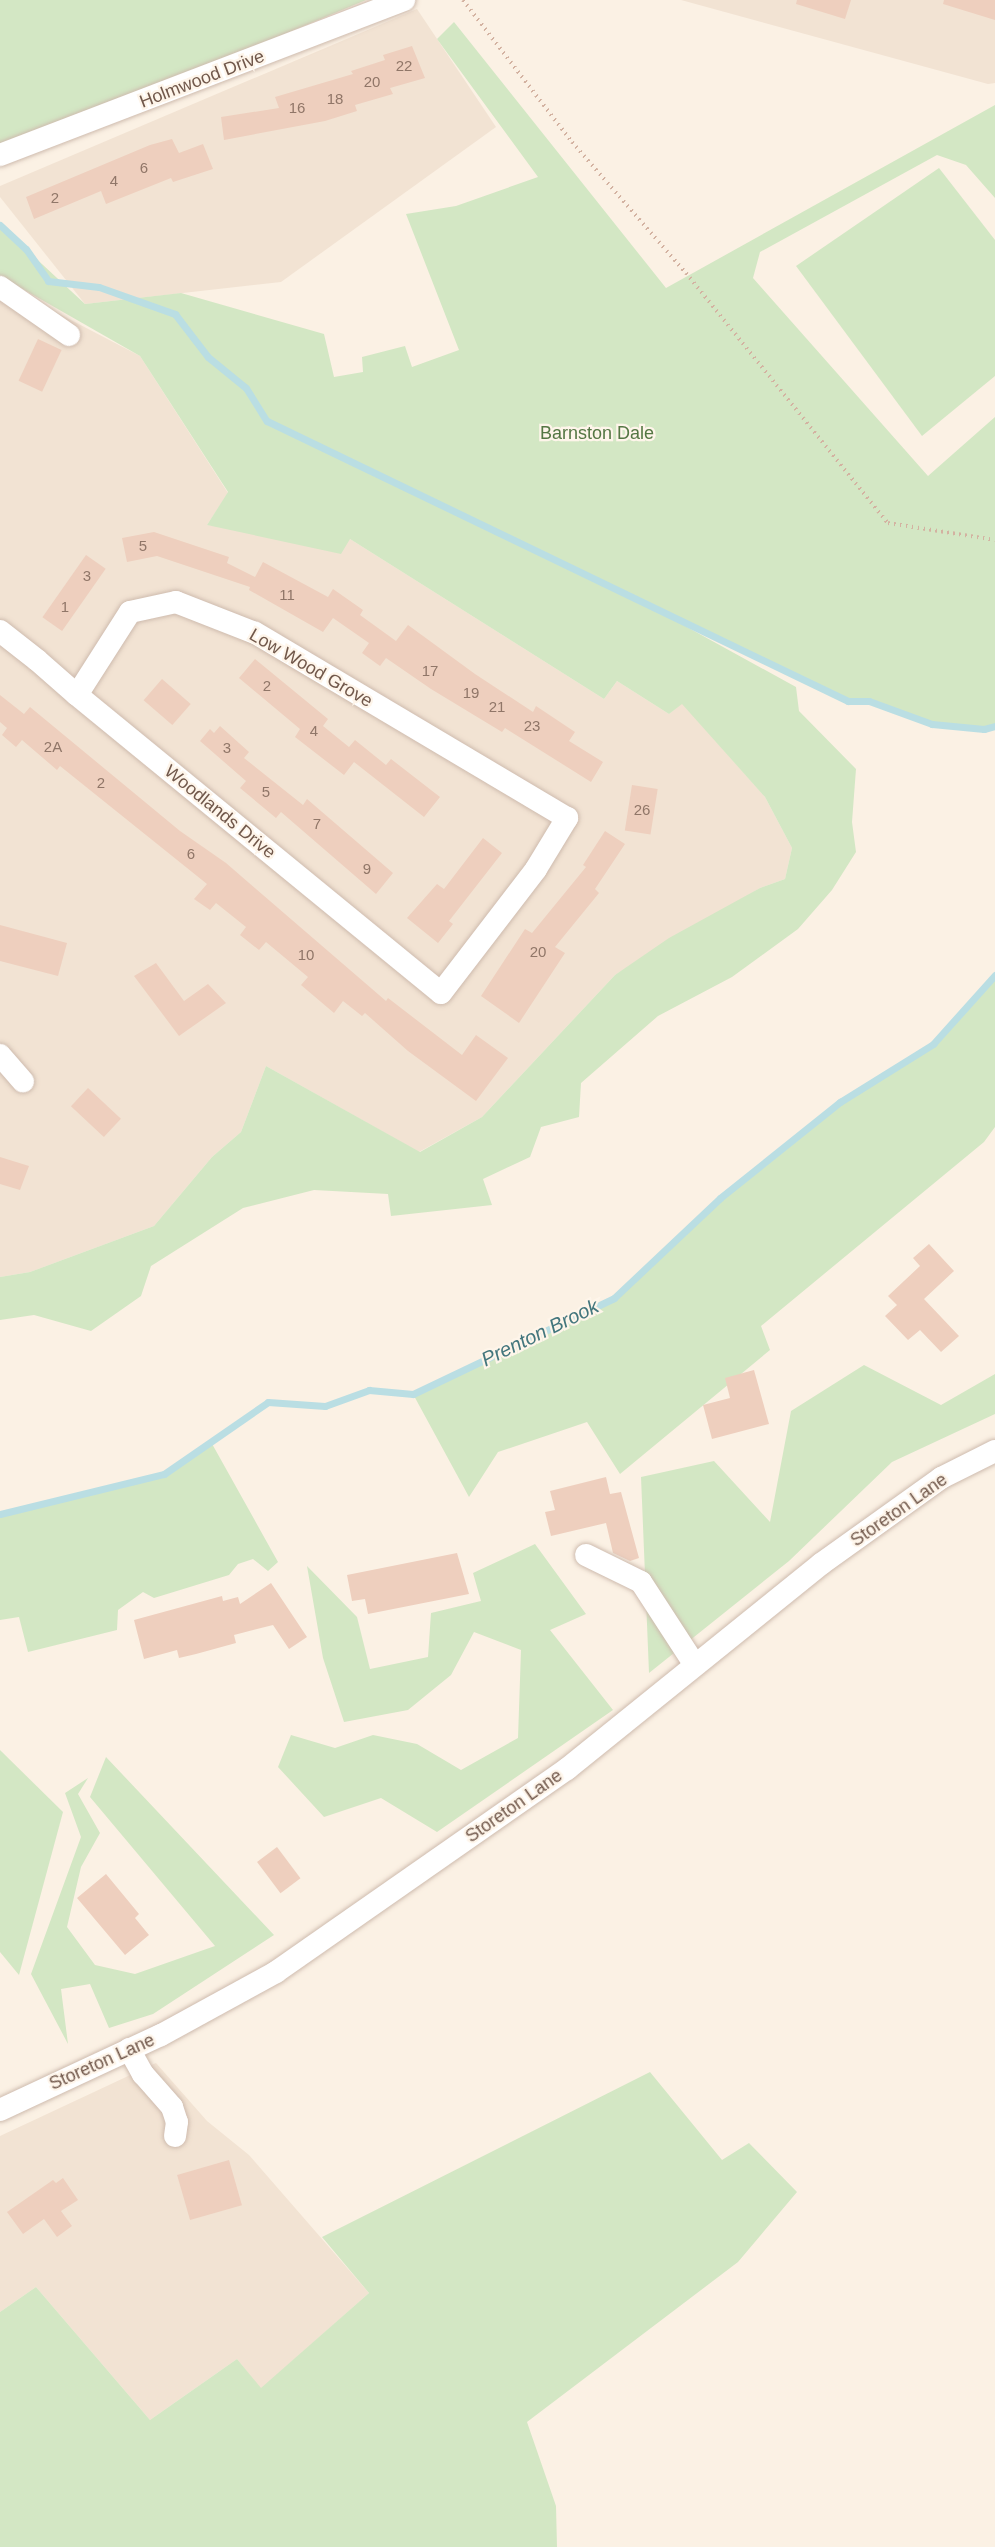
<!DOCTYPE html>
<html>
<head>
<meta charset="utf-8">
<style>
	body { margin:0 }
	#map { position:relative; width:995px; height:2547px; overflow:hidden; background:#fbf1e4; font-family:Arial,sans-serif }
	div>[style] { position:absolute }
	.residential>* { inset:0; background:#f2e3d3 }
	.green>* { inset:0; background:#d3e7c4 }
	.stream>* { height:7px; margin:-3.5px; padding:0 3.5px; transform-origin:3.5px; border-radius:3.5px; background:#badee3 }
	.building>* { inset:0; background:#eecfbe; transform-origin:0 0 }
	.path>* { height:4px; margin-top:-2px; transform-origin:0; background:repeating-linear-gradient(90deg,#d3b2a1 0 1.5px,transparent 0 6px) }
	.roads { filter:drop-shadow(0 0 2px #cebbae) drop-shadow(0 0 2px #cebbae) }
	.minor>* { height:22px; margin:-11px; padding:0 11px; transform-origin:11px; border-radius:11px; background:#fff }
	span { translate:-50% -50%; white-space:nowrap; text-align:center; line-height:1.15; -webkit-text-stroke:4.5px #fef5ea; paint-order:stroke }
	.number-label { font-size:15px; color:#907668 }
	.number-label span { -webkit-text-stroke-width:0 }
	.street-label { font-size:18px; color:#71584b }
	.park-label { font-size:18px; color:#574 }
	.water-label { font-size:20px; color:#43767d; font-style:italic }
</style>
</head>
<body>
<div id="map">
	<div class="residential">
		<div style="clip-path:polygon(681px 0,995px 0,995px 83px,988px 84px)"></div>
		<div style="clip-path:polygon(417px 9px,496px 127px,281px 282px,85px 304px,0 197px,0 186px)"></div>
		<div style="clip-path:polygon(0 283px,140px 356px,228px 493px,207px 525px,350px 539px,604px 699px,617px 681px,669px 714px,682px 703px,765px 797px,792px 848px,785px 879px,760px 888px,615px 975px,482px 1117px,419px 1152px,266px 1066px,241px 1132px,212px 1157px,154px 1226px,30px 1272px,0 1277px)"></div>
		<div style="clip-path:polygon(156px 2063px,207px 2121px,249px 2155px,369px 2293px,261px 2389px,237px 2359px,150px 2420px,36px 2287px,0 2312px,0 2136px)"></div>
	</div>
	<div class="green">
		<div style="clip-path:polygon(0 0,366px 0,0 153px)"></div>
		<div style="clip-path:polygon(454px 22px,666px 288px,995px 105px,995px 198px,966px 165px,937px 155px,760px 252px,753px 278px,928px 476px,995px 417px,995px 726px,984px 729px,932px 724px,869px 701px,848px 701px,636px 599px,796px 687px,799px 711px,856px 769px,852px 822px,856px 852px,832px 890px,798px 929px,732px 977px,658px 1016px,581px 1083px,579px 1117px,541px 1127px,530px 1157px,483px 1179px,492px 1205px,391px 1216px,388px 1194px,314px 1190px,243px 1208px,151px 1266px,141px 1296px,91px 1331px,34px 1315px,0 1320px,0 1277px,30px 1272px,154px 1226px,212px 1157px,241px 1132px,266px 1066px,420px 1152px,482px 1117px,615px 975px,669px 938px,760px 888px,785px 879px,792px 848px,765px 797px,682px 704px,669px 714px,617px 681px,604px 699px,350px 539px,341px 554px,207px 525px,228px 492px,140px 356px,0 276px,0 225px,85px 304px,181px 293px,324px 334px,334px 377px,363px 372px,362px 357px,405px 346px,412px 367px,459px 350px,406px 214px,456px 206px,538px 177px,437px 39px)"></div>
		<div style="clip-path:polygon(939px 168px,995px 240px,995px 376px,922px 436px,796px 266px)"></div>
		<div style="clip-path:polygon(995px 975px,995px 1127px,984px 1142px,761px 1326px,770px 1350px,620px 1474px,587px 1422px,498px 1452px,469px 1497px,413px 1394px,614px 1298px,720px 1198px,840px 1102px,933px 1044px)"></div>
		<div style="clip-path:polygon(864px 1365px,941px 1405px,995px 1374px,995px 1414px,892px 1462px,789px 1561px,649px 1673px,641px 1477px,714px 1461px,770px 1522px,791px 1411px)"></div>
		<div style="clip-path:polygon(211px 1442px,278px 1562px,268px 1571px,253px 1559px,238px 1564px,229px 1575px,154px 1598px,143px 1592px,118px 1610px,117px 1630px,28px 1652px,19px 1617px,0 1620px,0 1514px,164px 1474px)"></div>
		<div style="clip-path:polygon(535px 1544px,586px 1614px,550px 1630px,613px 1710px,437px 1832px,381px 1798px,324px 1817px,278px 1767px,291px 1735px,335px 1748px,373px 1735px,417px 1744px,461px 1770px,518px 1738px,521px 1650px,474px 1632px,451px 1675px,408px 1710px,344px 1722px,323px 1658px,307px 1566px,357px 1617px,370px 1669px,428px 1657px,431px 1613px,481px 1601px,473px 1573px)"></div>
		<div style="clip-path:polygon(0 1750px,63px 1812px,19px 1975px,0 1952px)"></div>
		<div style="clip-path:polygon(106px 1757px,274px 1935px,153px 2014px,109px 2028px,90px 1984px,61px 1989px,68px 2044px,31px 1974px,81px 1837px,65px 1793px,88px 1778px,78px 1794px,100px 1833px,81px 1867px,67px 1927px,95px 1965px,135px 1974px,215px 1946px,90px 1797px)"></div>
		<div style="clip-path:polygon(650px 2072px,722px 2160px,749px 2143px,797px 2192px,738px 2262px,527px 2422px,556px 2506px,557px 2547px,0 2547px,0 2312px,36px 2287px,150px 2420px,237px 2359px,261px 2388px,369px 2293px,322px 2237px)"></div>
	</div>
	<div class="stream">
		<div style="left:0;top:225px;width:35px;rotate:43deg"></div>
		<div style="left:26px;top:249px;width:39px;rotate:55deg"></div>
		<div style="left:48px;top:281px;width:51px;rotate:6.7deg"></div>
		<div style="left:99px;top:287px;width:81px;rotate:19.6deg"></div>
		<div style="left:175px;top:314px;width:54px;rotate:52.5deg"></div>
		<div style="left:208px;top:357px;width:49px;rotate:39.2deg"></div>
		<div style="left:246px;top:388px;width:39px;rotate:58deg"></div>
		<div style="left:267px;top:421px;width:645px;rotate:25.73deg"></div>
		<div style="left:848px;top:701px;width:21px"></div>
		<div style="left:869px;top:701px;width:67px;rotate:20.1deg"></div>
		<div style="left:932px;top:724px;width:52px;rotate:5.5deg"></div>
		<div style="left:984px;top:729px;width:11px;rotate:-15deg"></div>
		<div style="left:0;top:1514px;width:169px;rotate:-13.7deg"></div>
		<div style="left:164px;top:1474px;width:126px;rotate:-34.7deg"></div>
		<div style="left:268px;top:1402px;width:57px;rotate:4deg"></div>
		<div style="left:325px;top:1406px;width:47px;rotate:-20deg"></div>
		<div style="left:369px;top:1390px;width:44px;rotate:5.2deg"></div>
		<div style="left:413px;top:1394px;width:223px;rotate:-25.5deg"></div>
		<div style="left:614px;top:1298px;width:146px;rotate:-43.3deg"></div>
		<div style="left:720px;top:1198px;width:154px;rotate:-38.7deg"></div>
		<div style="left:840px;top:1102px;width:110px;rotate:-31.9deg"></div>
		<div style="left:933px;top:1044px;width:93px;rotate:-48.1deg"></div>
	</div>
	<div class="building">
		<div style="clip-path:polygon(797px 0,851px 0,845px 19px,796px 4px)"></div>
		<div style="clip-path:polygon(944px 0,995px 0,995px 20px,943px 4px)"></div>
		<div style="clip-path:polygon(412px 46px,425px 78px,390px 88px,393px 94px,355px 105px,357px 111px,325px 121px,224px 140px,221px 117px,279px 108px,275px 97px,353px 74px,351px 71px,385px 60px,383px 55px)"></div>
		<div style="clip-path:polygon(172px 139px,179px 153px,203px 144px,213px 169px,173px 182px,171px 178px,106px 204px,101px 191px,34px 219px,26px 197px,150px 145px)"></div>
		<div style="left:38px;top:339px;width:26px;height:46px;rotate:25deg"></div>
		<div style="clip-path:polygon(154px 532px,229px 557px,227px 563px,255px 577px,263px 562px,328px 597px,333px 589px,363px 610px,360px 615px,396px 641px,408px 625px,475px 674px,533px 712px,536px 706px,575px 732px,569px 741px,603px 762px,591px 782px,505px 728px,502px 732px,431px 689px,386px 658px,380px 666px,362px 653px,369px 643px,333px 618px,323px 632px,249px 590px,250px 587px,157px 556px,127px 562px,122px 538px)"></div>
		<div style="left:86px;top:555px;width:24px;height:76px;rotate:35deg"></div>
		<div style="clip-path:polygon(255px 659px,328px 719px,323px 726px,349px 747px,355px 740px,386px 765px,391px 759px,440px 797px,424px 817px,354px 762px,344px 775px,295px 737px,300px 729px,239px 678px)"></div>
		<div style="left:162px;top:679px;width:38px;height:28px;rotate:41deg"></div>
		<div style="clip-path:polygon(0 695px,24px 714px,30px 707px,180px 831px,226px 863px,386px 1001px,388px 998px,462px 1055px,476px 1035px,508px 1058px,476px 1101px,408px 1051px,365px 1013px,362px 1016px,343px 1001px,334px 1013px,301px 985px,308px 977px,266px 942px,259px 950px,240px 935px,246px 927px,216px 903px,210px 910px,194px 899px,207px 884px,60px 766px,57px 770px,22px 740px,16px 747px,2px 735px,7px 728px,0 722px)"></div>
		<div style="clip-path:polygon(220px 726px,249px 752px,244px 758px,303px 805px,307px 799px,393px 873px,376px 894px,281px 812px,276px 818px,240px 788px,246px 781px,200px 741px,210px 729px,214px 733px)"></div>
		<div style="left:632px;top:785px;width:26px;height:46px;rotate:9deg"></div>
		<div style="clip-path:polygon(605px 831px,625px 844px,595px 889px,599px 893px,555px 947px,565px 953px,519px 1023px,481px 996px,525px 929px,532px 933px,586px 867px,583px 865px)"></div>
		<div style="clip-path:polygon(483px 838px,502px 853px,449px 921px,453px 924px,438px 943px,407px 918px,437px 884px,444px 889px)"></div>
		<div style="clip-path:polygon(0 925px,67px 943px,58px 976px,0 961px)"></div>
		<div style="clip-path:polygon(156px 963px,184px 1001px,208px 984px,226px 1003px,179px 1036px,134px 976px)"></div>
		<div style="left:88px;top:1088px;width:45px;height:25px;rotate:43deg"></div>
		<div style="clip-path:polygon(0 1157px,29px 1166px,20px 1190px,0 1184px)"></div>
		<div style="clip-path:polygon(929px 1244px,954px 1271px,924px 1299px,959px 1336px,941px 1352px,920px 1330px,908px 1340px,885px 1316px,897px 1305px,888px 1296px,920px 1266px,913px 1258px)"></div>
		<div style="clip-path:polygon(754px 1370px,769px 1424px,712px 1439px,703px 1405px,730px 1398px,725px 1378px)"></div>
		<div style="clip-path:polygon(606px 1477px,610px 1494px,621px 1492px,639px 1558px,630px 1561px,613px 1553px,606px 1523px,551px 1536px,545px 1512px,555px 1510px,550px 1491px)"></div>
		<div style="clip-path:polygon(457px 1553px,469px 1594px,368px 1614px,365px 1599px,352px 1601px,347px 1575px)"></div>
		<div style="clip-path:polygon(271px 1583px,307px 1637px,289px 1649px,273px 1625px,234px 1635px,236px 1643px,196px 1654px,179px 1658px,177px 1650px,144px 1659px,134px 1620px,222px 1596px,223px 1601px,238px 1597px,240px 1604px)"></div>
		<div style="left:277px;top:1847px;width:39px;height:25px;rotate:53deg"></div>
		<div style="clip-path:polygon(106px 1874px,139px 1914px,135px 1918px,149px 1935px,125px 1955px,77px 1898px)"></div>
		<div style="left:229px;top:2160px;width:47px;height:54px;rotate:74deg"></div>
		<div style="clip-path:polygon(63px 2178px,78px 2200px,61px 2211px,72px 2226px,57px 2237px,44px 2219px,23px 2234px,7px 2212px,53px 2180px,56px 2183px)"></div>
	</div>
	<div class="path">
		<div style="left:463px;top:0;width:179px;rotate:52.5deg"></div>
		<div style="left:572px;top:142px;width:174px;rotate:49deg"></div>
		<div style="left:686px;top:273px;width:321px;rotate:51.1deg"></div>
		<div style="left:888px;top:523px;width:108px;rotate:9deg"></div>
	</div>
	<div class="roads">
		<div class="minor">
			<div style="left:0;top:155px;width:433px;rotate:-21deg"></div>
			<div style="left:0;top:287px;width:84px;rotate:34.8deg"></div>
			<div style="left:0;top:631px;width:47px;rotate:38.1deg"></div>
			<div style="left:37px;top:660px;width:53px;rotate:41.2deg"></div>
			<div style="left:77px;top:695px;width:470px;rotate:39.3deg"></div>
			<div style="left:441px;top:993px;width:156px;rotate:-52.5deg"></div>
			<div style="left:536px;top:869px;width:60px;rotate:-58.7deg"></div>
			<div style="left:567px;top:818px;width:363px;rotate:-149.3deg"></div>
			<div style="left:255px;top:633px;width:85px;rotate:-158.6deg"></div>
			<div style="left:176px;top:602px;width:47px;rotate:167.7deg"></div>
			<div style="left:130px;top:612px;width:98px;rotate:122.6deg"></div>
			<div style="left:0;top:1055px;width:35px;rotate:49deg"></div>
			<div style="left:586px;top:1555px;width:61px;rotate:26.1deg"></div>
			<div style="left:641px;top:1582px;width:99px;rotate:57deg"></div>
			<div style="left:129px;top:2049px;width:29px;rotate:61deg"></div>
			<div style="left:143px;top:2074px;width:44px;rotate:48.7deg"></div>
			<div style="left:172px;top:2107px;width:16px;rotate:72deg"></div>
			<div style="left:177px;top:2122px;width:14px;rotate:98deg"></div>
			<div style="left:0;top:2110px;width:178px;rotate:-25deg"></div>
			<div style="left:161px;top:2035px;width:131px;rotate:-28.7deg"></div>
			<div style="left:276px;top:1972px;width:355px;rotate:-34.9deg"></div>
			<div style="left:567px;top:1769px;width:326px;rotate:-38.9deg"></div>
			<div style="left:821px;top:1564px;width:148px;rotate:-35.6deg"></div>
			<div style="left:941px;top:1478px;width:60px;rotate:-26.6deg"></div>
		</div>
	</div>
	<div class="number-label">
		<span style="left:404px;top:66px">22</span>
		<span style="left:372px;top:82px">20</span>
		<span style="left:335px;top:99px">18</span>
		<span style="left:297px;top:108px">16</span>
		<span style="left:144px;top:168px">6</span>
		<span style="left:114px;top:181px">4</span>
		<span style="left:55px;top:198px">2</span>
		<span style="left:143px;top:546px">5</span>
		<span style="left:87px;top:576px">3</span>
		<span style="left:287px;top:595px">11</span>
		<span style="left:65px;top:607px">1</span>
		<span style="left:430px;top:671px">17</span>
		<span style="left:267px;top:686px">2</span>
		<span style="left:471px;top:693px">19</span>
		<span style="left:497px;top:707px">21</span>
		<span style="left:532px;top:726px">23</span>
		<span style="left:314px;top:731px">4</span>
		<span style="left:53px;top:747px">2A</span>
		<span style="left:227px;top:748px">3</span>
		<span style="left:101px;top:783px">2</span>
		<span style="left:266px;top:792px">5</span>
		<span style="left:642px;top:810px">26</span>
		<span style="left:317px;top:824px">7</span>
		<span style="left:191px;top:854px">6</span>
		<span style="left:367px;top:869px">9</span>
		<span style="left:538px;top:952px">20</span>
		<span style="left:306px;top:955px">10</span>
	</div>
	<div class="street-label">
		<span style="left:202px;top:79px;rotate:-21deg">Holmwood Drive</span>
		<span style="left:311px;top:668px;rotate:30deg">Low Wood Grove</span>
		<span style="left:220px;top:812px;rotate:39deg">Woodlands Drive</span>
		<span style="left:899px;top:1510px;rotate:-35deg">Storeton Lane</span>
		<span style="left:514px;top:1806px;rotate:-35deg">Storeton Lane</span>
		<span style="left:102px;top:2062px;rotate:-24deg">Storeton Lane</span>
	</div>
	<div class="park-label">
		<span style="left:597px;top:433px">Barnston Dale</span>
	</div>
	<div class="water-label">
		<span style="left:540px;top:1333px;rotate:-26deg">Prenton Brook</span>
	</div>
</div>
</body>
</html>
